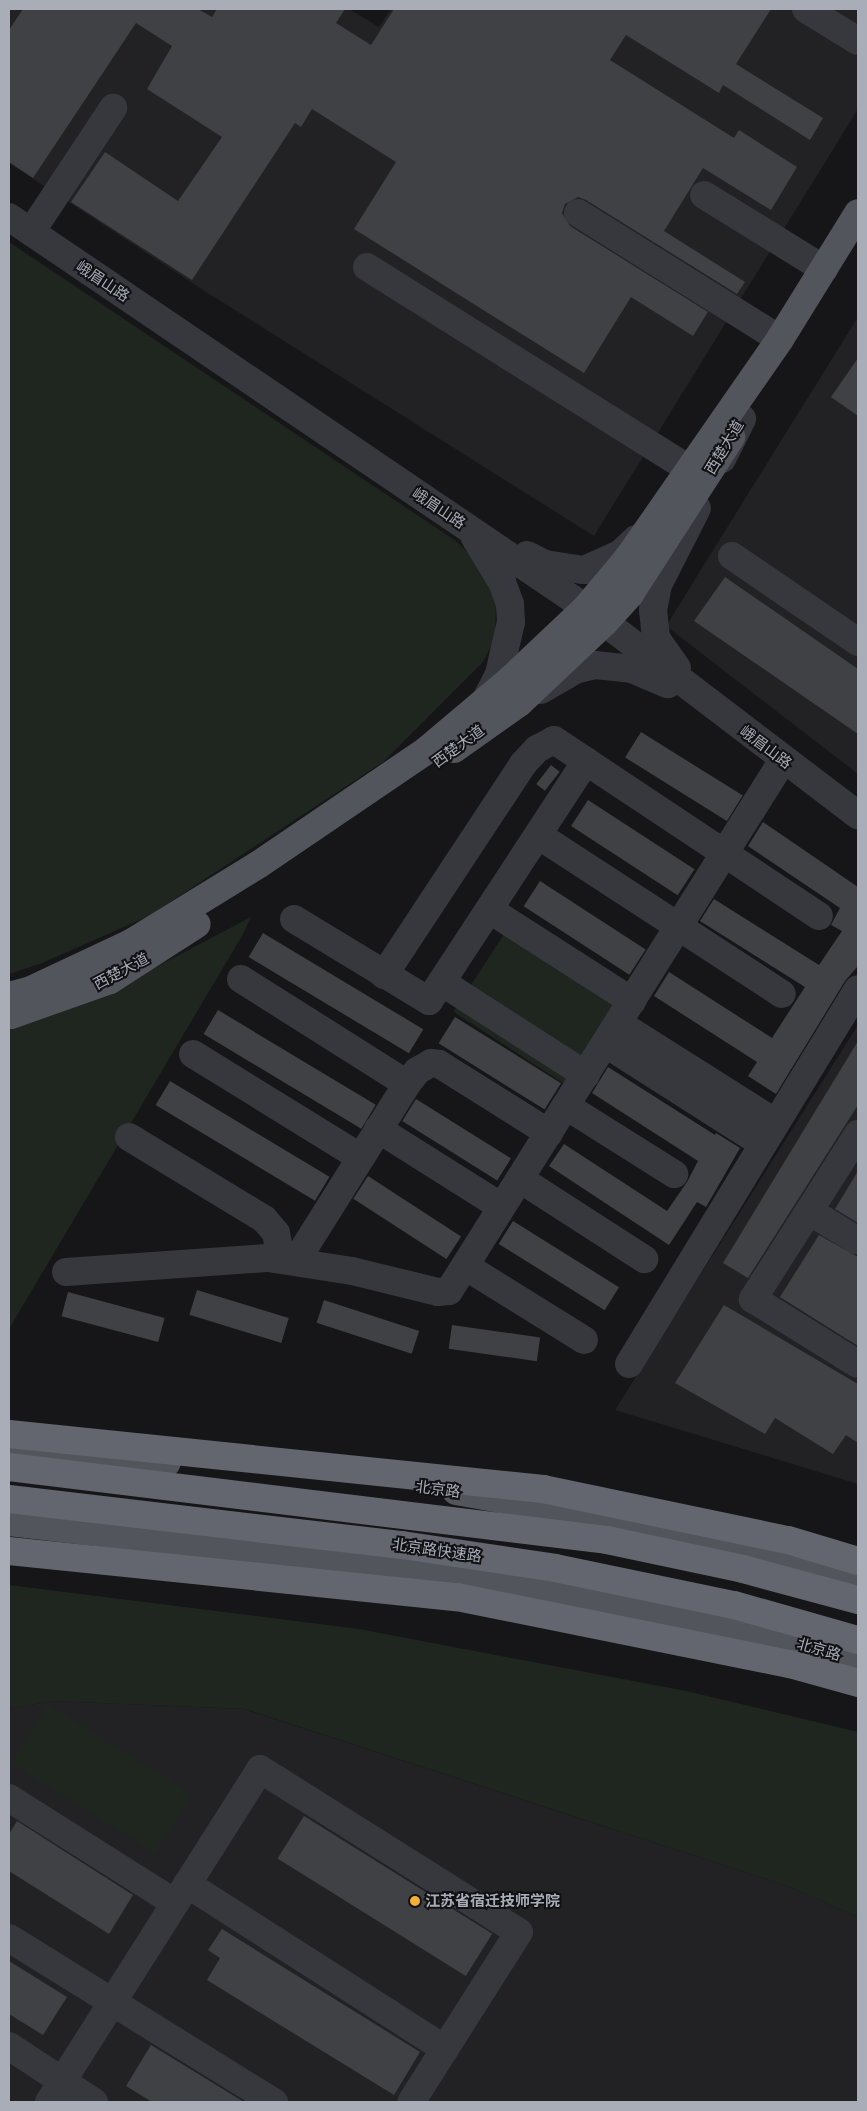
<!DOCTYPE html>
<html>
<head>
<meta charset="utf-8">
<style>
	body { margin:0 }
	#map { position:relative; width:867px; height:2111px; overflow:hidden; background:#161618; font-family:"Titillium Web","Noto Sans SC",sans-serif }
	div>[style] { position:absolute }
	.built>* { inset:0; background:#222225 }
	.green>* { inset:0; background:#1e261f; transform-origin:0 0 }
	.building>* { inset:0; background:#404145; transform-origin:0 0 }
	.minor>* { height:28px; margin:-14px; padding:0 14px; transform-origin:14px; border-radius:14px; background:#37383d }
	.major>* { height:28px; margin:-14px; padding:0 14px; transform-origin:14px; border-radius:14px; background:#53555c }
	.highway>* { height:28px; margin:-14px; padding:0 14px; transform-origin:14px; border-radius:14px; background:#63666e }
	.dots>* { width:14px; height:14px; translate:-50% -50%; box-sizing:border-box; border:2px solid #111113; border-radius:50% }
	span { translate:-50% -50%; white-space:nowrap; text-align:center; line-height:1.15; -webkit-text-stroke:4px #111113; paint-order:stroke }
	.street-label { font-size:15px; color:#a8adb8 }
	.poi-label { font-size:15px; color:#a8adb8; font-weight:700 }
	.left { translate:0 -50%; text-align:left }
	.frame { position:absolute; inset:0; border:10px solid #a8adb8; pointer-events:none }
</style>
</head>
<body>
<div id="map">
	<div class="built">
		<div style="clip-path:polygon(9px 9px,349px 9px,379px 27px,391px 9px,858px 9px,858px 109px,594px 536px,203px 290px,9px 163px)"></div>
		<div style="clip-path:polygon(858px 317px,858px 774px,666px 626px)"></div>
		<div style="clip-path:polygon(858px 1025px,858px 1484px,615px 1410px)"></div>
		<div style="clip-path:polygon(51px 1701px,244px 1709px,785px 1885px,858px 1917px,858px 2102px,9px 2102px,9px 1709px)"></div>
	</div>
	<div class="green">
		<div style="clip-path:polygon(9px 242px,456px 541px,486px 571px,496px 604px,495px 639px,483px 662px,383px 762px,149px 916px,42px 963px,9px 974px)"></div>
		<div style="clip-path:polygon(251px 917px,243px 934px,9px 1329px,9px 1026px,43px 1016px,158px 966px)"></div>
		<div style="left:508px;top:928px;width:135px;height:100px;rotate:33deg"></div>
		<div style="clip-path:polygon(9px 1585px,359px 1629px,686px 1691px,858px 1732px,858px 1917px,785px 1885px,245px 1709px,51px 1701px,9px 1709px)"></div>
		<div style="left:48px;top:1704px;width:170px;height:70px;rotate:32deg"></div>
	</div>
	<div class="building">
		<div style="clip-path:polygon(23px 9px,198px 9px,212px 17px,217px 9px,345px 9px,336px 23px,371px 45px,394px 9px,771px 9px,736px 64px,823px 118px,810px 140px,723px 85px,719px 93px,626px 35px,610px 60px,734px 138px,739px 130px,797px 167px,771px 210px,703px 168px,664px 231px,745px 282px,737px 294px,586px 200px,578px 197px,565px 204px,562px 213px,570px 226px,708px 312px,693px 336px,631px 297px,584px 373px,354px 229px,396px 162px,312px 109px,301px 127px,295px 123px,192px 280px,71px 202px,105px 152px,178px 201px,222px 137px,147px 89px,172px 46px,136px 23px,33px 178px,9px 162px,9px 30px)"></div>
		<div style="clip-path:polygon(858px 358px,858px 416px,831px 397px)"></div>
		<div style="clip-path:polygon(725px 577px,858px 669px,858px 734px,694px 621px)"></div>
		<div style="left:641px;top:732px;width:120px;height:30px;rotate:32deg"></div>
		<div style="left:551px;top:765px;width:11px;height:24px;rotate:38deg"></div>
		<div style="left:588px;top:800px;width:127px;height:31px;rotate:33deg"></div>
		<div style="clip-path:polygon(763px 822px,858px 887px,858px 966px,845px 981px,776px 1094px,748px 1076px,757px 1062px,654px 996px,669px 972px,772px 1038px,805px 987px,700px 921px,714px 899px,819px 965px,842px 931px,831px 925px,840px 908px,748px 846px)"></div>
		<div style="left:540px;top:881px;width:126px;height:30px;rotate:33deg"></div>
		<div style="left:263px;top:933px;width:187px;height:28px;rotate:31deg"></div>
		<div style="left:218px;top:1010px;width:184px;height:28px;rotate:31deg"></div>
		<div style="left:455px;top:1017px;width:125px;height:31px;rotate:32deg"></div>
		<div style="clip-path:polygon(858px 1041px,858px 1105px,748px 1278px,723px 1263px)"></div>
		<div style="clip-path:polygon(608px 1067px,715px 1135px,716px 1133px,740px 1148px,706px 1207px,697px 1202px,669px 1245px,549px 1166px,564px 1144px,667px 1211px,687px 1182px,698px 1161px,592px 1093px)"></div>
		<div style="left:170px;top:1081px;width:186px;height:28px;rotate:31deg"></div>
		<div style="left:416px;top:1099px;width:112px;height:26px;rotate:32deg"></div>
		<div style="clip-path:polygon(858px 1171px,858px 1223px,835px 1209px)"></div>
		<div style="left:368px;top:1176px;width:111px;height:27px;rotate:33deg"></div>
		<div style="left:513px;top:1221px;width:125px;height:27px;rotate:32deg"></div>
		<div style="clip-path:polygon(819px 1235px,858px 1257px,858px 1346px,780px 1297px)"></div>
		<div style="left:197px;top:1290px;width:96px;height:26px;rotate:17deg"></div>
		<div style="left:68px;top:1292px;width:100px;height:25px;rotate:15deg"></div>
		<div style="left:324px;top:1300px;width:100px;height:24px;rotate:18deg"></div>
		<div style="clip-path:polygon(724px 1305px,858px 1384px,858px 1443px,846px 1435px,833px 1454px,775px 1418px,765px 1434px,675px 1383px)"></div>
		<div style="left:452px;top:1325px;width:89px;height:24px;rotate:8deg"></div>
		<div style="left:304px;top:1816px;width:222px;height:50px;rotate:32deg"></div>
		<div style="clip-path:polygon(17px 1821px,133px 1895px,109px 1934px,9px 1871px,9px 1834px)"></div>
		<div style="clip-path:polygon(222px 1929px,420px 2052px,394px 2095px,207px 1980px,220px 1958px,208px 1950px)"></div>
		<div style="clip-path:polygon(9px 1961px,67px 1997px,43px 2035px,9px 2014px)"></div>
		<div style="clip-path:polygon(151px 2045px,244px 2102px,152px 2102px,126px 2086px)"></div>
	</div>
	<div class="minor">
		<div style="left:806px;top:9px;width:61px;rotate:31.6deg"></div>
		<div style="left:704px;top:195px;width:141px;rotate:31.7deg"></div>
		<div style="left:578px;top:213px;width:238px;rotate:32deg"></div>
		<div style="left:9px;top:217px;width:697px;rotate:34.12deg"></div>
		<div style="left:586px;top:608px;width:342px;rotate:37.3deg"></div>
		<div style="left:31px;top:232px;width:149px;rotate:-56.5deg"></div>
		<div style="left:367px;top:267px;width:379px;rotate:32.1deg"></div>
		<div style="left:722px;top:459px;width:45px;rotate:-63.4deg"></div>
		<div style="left:475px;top:538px;width:52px;rotate:58.5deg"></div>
		<div style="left:502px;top:582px;width:23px;rotate:70deg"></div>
		<div style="left:510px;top:604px;width:18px;rotate:87deg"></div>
		<div style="left:511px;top:622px;width:53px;rotate:103deg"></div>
		<div style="left:499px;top:674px;width:33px;rotate:117deg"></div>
		<div style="left:527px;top:555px;width:20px;rotate:27deg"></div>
		<div style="left:545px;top:564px;width:39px;rotate:9deg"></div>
		<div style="left:584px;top:570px;width:39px;rotate:-24deg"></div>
		<div style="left:620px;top:554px;width:22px;rotate:-43deg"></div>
		<div style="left:732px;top:556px;width:153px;rotate:34.3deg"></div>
		<div style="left:677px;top:668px;width:37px;rotate:-125deg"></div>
		<div style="left:656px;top:638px;width:28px;rotate:-96deg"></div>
		<div style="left:653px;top:610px;width:25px;rotate:-79deg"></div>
		<div style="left:658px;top:585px;width:86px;rotate:-63.1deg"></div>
		<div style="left:541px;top:690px;width:39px;rotate:-30deg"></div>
		<div style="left:575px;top:670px;width:21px;rotate:-14deg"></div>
		<div style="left:595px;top:665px;width:37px;rotate:6deg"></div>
		<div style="left:632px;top:669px;width:39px;rotate:23deg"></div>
		<div style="left:538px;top:835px;width:291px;rotate:33.1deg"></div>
		<div style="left:490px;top:910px;width:169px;rotate:32.7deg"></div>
		<div style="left:294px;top:919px;width:158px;rotate:31.3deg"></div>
		<div style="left:429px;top:1001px;width:287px;rotate:-56.8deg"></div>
		<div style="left:384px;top:975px;width:253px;rotate:-56.6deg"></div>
		<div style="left:523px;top:764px;width:21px;rotate:-47deg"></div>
		<div style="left:537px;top:749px;width:19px;rotate:-28deg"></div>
		<div style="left:554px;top:740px;width:318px;rotate:33.6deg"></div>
		<div style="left:241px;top:979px;width:196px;rotate:32.3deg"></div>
		<div style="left:443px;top:983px;width:170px;rotate:32.8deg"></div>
		<div style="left:618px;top:1023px;width:187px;rotate:32.3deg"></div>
		<div style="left:606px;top:1044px;width:186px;rotate:32.5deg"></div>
		<div style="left:193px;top:1054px;width:196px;rotate:31.7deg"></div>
		<div style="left:566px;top:1106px;width:128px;rotate:32.2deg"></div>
		<div style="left:378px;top:1129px;width:146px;rotate:32.2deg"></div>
		<div style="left:858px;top:1134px;width:196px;rotate:122.5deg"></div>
		<div style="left:753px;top:1299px;width:123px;rotate:31.8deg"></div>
		<div style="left:129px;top:1137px;width:158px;rotate:31.3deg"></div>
		<div style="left:264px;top:1219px;width:18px;rotate:49deg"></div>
		<div style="left:276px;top:1233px;width:26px;rotate:79deg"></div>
		<div style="left:520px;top:1179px;width:148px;rotate:32.8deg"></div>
		<div style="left:809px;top:1211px;width:57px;rotate:31.5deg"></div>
		<div style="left:296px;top:1261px;width:209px;rotate:-57.9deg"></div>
		<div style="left:407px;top:1084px;width:16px;rotate:-52deg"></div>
		<div style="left:417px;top:1071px;width:16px;rotate:-30deg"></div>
		<div style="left:431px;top:1063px;width:8px;rotate:7deg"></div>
		<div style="left:439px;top:1064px;width:130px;rotate:32.1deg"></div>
		<div style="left:465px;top:1266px;width:140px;rotate:31.9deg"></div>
		<div style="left:66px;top:1272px;width:202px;rotate:-4deg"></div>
		<div style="left:268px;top:1258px;width:85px;rotate:8.8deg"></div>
		<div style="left:352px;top:1271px;width:89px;rotate:13.7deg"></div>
		<div style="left:438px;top:1292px;width:11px;rotate:-5deg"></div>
		<div style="left:449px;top:1291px;width:627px;rotate:-57.83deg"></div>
		<div style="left:629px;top:1364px;width:439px;rotate:-58.6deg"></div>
		<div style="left:9px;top:1798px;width:196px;rotate:32.3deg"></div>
		<div style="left:187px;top:1884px;width:306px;rotate:32.6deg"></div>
		<div style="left:9px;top:1938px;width:312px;rotate:31.8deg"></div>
		<div style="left:9px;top:2046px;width:102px;rotate:33.4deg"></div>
		<div style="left:49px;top:2102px;width:394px;rotate:-57.6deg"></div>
		<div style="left:260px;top:1769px;width:306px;rotate:32.2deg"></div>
		<div style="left:519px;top:1932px;width:201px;rotate:122.4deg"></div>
	</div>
	<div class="major">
		<div style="left:454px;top:749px;width:80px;rotate:-35.3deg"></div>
		<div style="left:519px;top:703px;width:118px;rotate:-43.3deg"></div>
		<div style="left:605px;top:622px;width:38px;rotate:-48deg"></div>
		<div style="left:630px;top:594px;width:187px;rotate:-57.2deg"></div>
		<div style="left:9px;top:996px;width:23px;rotate:-15deg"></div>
		<div style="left:31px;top:990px;width:110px;rotate:-25.2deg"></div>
		<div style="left:131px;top:943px;width:149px;rotate:-31.6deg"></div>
		<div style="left:258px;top:865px;width:204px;rotate:-34.2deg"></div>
		<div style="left:427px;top:750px;width:110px;rotate:-40.2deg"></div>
		<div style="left:511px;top:679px;width:103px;rotate:-43.4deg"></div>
		<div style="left:586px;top:608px;width:65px;rotate:-50deg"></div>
		<div style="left:628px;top:558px;width:267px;rotate:-55.2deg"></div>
		<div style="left:780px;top:339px;width:148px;rotate:-58.2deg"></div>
		<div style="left:11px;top:1015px;width:105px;rotate:-19.5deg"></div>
		<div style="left:110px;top:980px;width:103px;rotate:-32.8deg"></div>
		<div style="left:9px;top:1451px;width:158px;rotate:4.3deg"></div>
		<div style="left:456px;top:1491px;width:204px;rotate:10.2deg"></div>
		<div style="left:657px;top:1527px;width:209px;rotate:15.8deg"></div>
		<div style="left:9px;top:1522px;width:489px;rotate:6.6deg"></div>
		<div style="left:495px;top:1578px;width:315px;rotate:12.1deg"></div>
		<div style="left:803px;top:1644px;width:58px;rotate:17.2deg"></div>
	</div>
	<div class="highway">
		<div style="left:9px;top:1434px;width:537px;rotate:5.88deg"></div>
		<div style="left:543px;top:1489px;width:250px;rotate:11.8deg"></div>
		<div style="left:788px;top:1540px;width:73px;rotate:16.7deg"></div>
		<div style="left:9px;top:1467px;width:602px;rotate:6.96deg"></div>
		<div style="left:607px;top:1540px;width:139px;rotate:12deg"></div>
		<div style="left:743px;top:1569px;width:119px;rotate:15.1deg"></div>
		<div style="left:9px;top:1499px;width:396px;rotate:6.7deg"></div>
		<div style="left:402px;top:1545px;width:155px;rotate:8.5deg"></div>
		<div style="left:555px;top:1568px;width:183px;rotate:11.7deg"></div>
		<div style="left:734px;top:1605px;width:129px;rotate:15.8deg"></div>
		<div style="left:9px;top:1551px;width:450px;rotate:5.9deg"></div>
		<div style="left:457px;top:1597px;width:340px;rotate:11.4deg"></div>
		<div style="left:790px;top:1664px;width:71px;rotate:15.6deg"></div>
	</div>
	<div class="dots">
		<div style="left:415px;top:1901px;background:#f2b134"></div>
	</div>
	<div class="street-label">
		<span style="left:103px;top:281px;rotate:34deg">峨眉山路</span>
		<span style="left:724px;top:447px;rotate:-59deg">西楚大道</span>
		<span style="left:439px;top:508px;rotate:34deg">峨眉山路</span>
		<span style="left:458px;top:746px;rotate:-36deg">西楚大道</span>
		<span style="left:766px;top:747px;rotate:37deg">峨眉山路</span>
		<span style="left:121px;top:971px;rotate:-28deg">西楚大道</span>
		<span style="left:438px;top:1489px;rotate:7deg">北京路</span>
		<span style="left:437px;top:1550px;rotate:8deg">北京路快速路</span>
		<span style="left:819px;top:1649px;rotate:16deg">北京路</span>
	</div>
	<div class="poi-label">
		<span class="left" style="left:425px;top:1901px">江苏省宿迁技师学院</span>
	</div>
	<div class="frame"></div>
</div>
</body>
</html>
